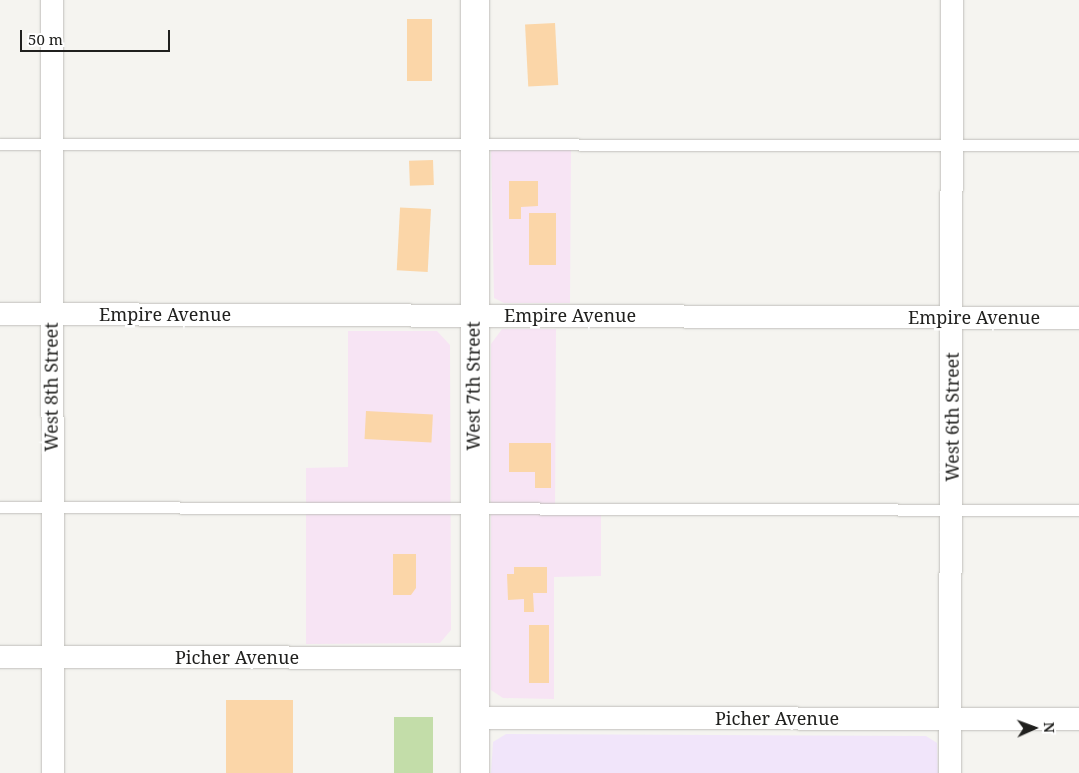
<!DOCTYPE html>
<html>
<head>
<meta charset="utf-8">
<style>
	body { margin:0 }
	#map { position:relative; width:1079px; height:773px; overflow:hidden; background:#f5f4f0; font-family:"Noto Serif",serif }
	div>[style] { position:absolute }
	.commercial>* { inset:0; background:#f7e4f4 }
	.education>* { inset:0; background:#f1e5fa }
	.green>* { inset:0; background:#c3dda9; transform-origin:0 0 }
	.building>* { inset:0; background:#fbd6a8; transform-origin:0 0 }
	.roads { filter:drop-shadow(0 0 1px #bfbeba) drop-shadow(0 0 1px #bfbeba) }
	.lane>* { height:11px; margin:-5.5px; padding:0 5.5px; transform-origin:5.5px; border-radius:5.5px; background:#fff }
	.street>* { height:22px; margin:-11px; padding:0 11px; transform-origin:11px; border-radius:11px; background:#fff }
	.primary>* { height:28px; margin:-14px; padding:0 14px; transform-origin:14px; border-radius:14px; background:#fff }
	span { translate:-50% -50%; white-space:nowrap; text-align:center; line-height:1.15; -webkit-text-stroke:5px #fff; paint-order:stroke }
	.street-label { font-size:18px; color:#20201e }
	.north { position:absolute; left:1009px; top:703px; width:50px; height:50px; -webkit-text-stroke:4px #fff; paint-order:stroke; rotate:88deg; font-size:14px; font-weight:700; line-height:20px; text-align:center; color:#20201e }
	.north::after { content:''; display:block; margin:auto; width:18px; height:22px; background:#20201e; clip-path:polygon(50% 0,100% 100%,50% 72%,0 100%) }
	.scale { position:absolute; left:20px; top:30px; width:150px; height:22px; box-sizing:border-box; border:2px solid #20201e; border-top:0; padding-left:6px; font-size:15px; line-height:18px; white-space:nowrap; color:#20201e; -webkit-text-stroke:4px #fff; paint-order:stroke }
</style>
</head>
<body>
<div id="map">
	<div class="commercial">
		<div style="clip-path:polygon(491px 148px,571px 148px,570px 303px,504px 303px,494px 298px)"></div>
		<div style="clip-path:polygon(502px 329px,556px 329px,555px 514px,601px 514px,601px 576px,554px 577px,554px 699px,503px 698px,491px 690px,491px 344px)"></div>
		<div style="clip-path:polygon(348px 331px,437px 331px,450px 345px,451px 630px,440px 643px,306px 644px,306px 468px,348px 467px)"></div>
	</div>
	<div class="education">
		<div style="clip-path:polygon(506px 734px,926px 736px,937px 743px,938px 773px,491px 773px,493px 742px)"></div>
	</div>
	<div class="green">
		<div style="left:394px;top:717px;width:39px;height:56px"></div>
	</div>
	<div class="building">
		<div style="left:407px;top:19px;width:25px;height:62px"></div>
		<div style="left:555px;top:23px;width:62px;height:30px;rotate:87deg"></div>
		<div style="left:433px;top:160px;width:25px;height:24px;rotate:88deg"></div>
		<div style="clip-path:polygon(509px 181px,538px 181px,538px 206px,521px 207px,521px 219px,509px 219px)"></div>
		<div style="left:431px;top:209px;width:63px;height:31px;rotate:93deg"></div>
		<div style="left:529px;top:213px;width:27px;height:52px"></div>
		<div style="left:366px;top:411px;width:67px;height:28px;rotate:3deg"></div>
		<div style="clip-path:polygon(509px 443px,551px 443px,551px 488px,535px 488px,535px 472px,509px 472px)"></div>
		<div style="clip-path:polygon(393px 554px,416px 554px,416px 588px,411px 595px,393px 595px)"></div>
		<div style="clip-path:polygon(514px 567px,547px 567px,547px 593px,533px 593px,534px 612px,524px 612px,524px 599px,508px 600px,507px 574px,514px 574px)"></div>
		<div style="left:529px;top:625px;width:20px;height:58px"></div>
		<div style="left:226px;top:700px;width:67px;height:73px"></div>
	</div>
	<div class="roads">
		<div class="lane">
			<div style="left:0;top:144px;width:1079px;rotate:0.05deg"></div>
			<div style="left:0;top:507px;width:1079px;rotate:0.16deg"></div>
		</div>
		<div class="street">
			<div style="left:52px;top:0;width:773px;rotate:89.93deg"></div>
			<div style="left:0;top:314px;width:1079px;rotate:0.21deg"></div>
			<div style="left:0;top:657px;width:474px;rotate:0.1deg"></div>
			<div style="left:475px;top:718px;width:604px;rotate:0.09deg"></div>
			<div style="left:950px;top:773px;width:773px;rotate:-89.85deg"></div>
		</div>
		<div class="primary">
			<div style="left:475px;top:773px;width:773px;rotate:-90deg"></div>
		</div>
	</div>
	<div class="street-label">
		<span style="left:165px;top:314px">Empire Avenue</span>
		<span style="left:570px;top:315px">Empire Avenue</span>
		<span style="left:974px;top:317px">Empire Avenue</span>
		<span style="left:473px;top:386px;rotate:-90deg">West 7th Street</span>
		<span style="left:51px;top:387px;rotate:-90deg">West 8th Street</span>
		<span style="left:952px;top:417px;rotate:-90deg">West 6th Street</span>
		<span style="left:237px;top:657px">Picher Avenue</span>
		<span style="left:777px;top:718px">Picher Avenue</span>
	</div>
	<div class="north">N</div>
	<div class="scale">50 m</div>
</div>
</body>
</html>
